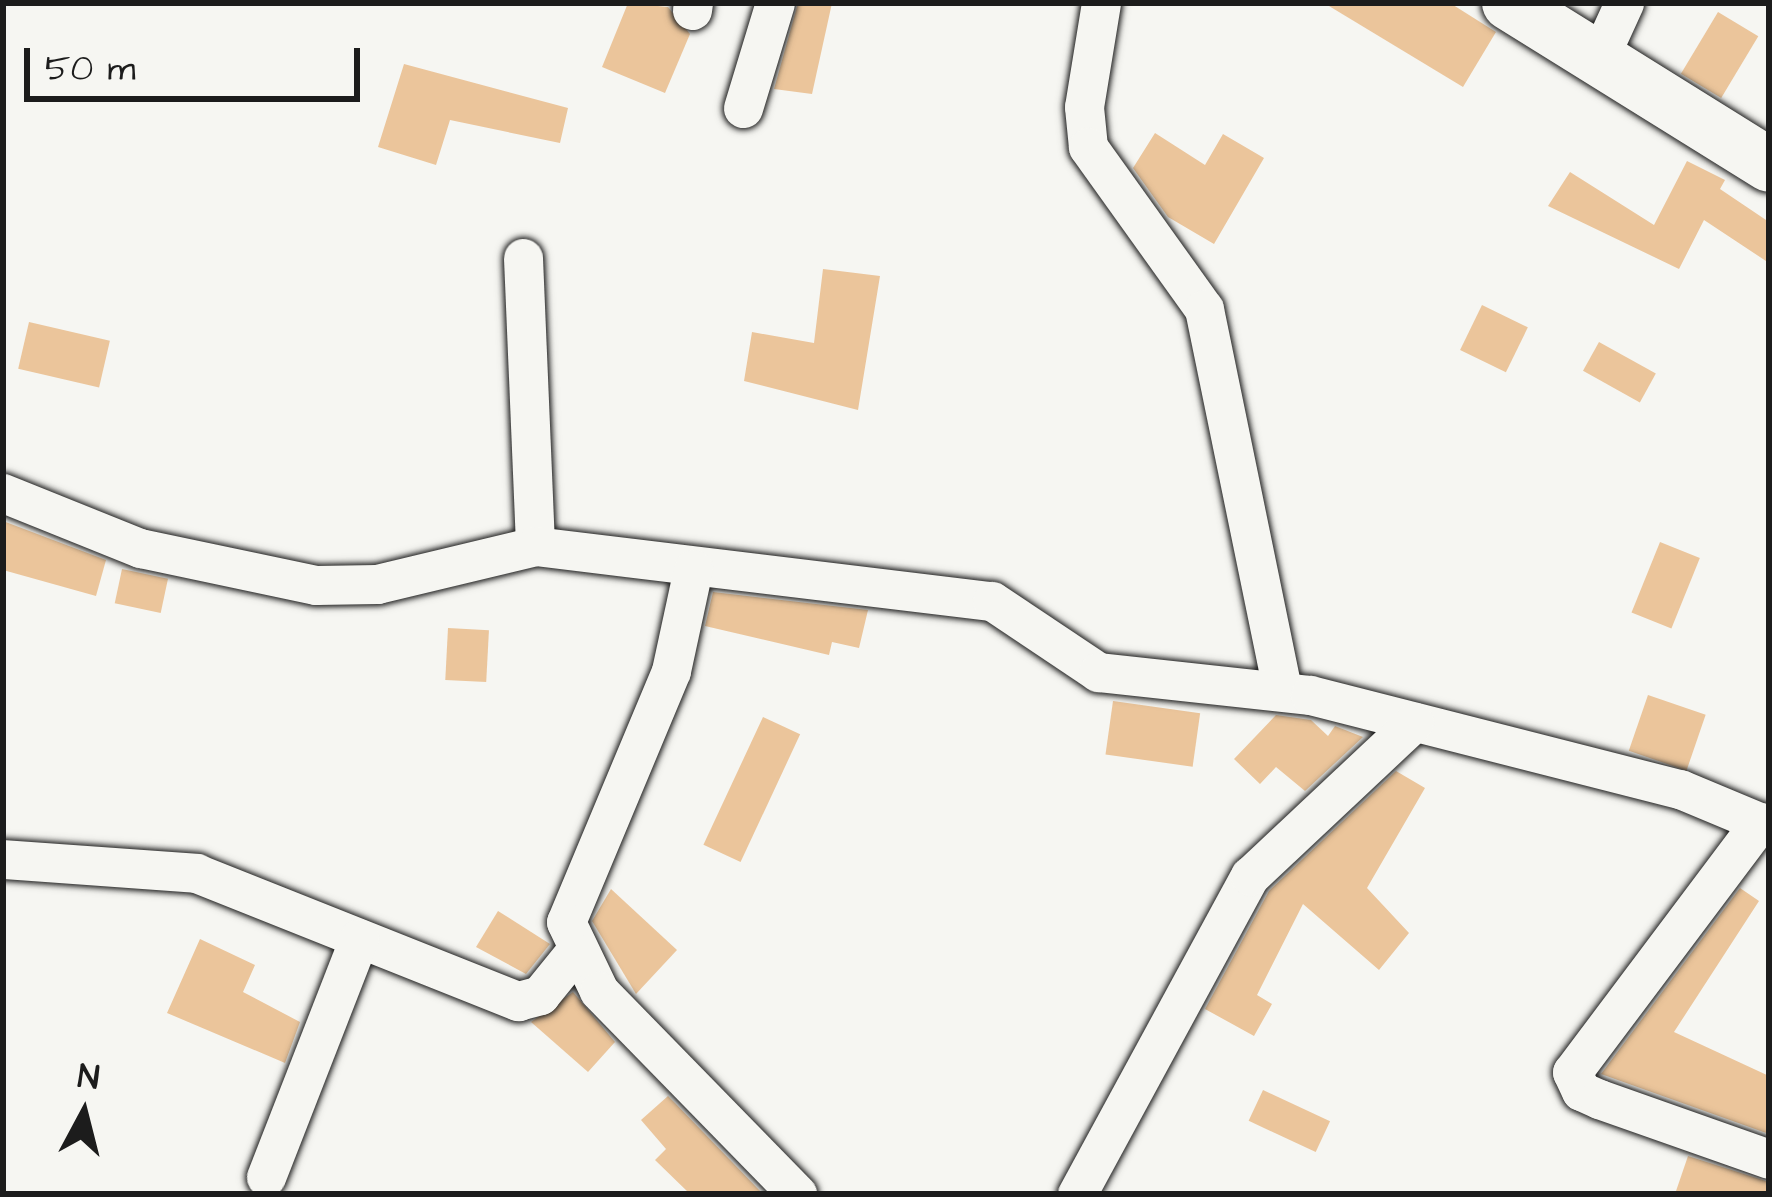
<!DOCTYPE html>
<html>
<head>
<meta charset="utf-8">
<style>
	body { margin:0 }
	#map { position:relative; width:1772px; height:1197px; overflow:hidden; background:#f6f6f2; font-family:"Architects Daughter",sans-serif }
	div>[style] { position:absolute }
	.building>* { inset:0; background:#ebc59b; transform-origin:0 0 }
	.roads { filter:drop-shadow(0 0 3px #1c1c1c) drop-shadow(0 0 3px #1c1c1c) }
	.minor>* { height:39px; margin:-19.5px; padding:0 19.5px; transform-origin:19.5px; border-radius:19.5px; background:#f6f6f2 }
	.secondary>* { height:54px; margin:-27px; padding:0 27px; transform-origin:27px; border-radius:27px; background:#f6f6f2 }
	span { translate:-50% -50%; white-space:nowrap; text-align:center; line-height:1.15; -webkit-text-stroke:10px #f6f6f2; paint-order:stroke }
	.frame { position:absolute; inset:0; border:6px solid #1c1c1c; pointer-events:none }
	.north { position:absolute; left:24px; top:1053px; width:120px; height:120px; -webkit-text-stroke:9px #f6f6f2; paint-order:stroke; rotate:7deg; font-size:33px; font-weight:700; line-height:48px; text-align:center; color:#1c1c1c }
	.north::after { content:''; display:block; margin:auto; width:42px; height:54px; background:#1c1c1c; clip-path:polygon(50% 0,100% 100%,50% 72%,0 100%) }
	.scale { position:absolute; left:24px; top:48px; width:336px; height:54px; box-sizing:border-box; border:6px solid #1c1c1c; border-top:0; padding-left:15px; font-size:36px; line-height:42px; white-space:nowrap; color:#1c1c1c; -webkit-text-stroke:9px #f6f6f2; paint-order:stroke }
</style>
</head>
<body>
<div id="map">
	<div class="building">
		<div style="clip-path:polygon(628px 3px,668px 7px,690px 34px,665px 93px,602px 67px)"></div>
		<div style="clip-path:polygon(798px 3px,832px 3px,812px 94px,774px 89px)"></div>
		<div style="clip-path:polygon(1324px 3px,1450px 3px,1496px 32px,1463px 87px)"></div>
		<div style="left:1718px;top:12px;width:47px;height:72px;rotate:31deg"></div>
		<div style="clip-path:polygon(404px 64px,568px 108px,560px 143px,450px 120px,436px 165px,378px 147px)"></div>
		<div style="clip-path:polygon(1155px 133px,1205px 165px,1223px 134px,1264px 158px,1214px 244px,1168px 217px,1133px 168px)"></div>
		<div style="clip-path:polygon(1687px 161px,1725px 180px,1720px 189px,1769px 222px,1769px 263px,1704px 220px,1679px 269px,1548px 206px,1570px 172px,1654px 225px)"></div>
		<div style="clip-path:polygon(823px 269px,880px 276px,858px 410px,744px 381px,752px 332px,814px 343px)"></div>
		<div style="left:1482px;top:305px;width:51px;height:50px;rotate:26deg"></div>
		<div style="left:29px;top:322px;width:83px;height:48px;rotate:13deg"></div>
		<div style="left:1599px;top:342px;width:65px;height:33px;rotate:29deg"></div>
		<div style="clip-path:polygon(3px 521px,106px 560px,96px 596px,3px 570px)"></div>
		<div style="left:1660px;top:542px;width:43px;height:76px;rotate:22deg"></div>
		<div style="left:122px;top:569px;width:47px;height:35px;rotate:12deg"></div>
		<div style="clip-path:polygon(713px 592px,868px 610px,859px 648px,832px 642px,829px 655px,705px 626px)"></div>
		<div style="left:448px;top:628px;width:41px;height:52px;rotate:3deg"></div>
		<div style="left:1648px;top:695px;width:61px;height:59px;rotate:19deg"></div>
		<div style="left:1113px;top:701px;width:88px;height:54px;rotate:8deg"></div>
		<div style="clip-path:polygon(1276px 715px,1311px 720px,1328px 736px,1335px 726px,1363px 737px,1305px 791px,1276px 767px,1260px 784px,1234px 759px)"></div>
		<div style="left:763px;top:717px;width:41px;height:141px;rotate:25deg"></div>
		<div style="clip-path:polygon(1396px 771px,1425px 788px,1367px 888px,1409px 933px,1379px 970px,1303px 904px,1257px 995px,1272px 1004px,1254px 1036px,1205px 1009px,1269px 891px)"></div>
		<div style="clip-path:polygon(1740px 888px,1759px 901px,1674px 1032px,1769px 1076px,1769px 1134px,1601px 1074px)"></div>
		<div style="clip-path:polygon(611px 889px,677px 950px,636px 994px,592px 921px)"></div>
		<div style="clip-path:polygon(498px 911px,550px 944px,526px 974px,476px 947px)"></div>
		<div style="clip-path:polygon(200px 939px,255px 965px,243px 992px,300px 1022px,285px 1063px,167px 1013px)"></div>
		<div style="clip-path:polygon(573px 992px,615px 1042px,588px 1072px,531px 1022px)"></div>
		<div style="left:1263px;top:1090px;width:74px;height:34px;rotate:25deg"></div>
		<div style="clip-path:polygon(668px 1096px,675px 1103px,763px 1194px,690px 1194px,655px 1160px,666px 1149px,641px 1120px)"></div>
		<div style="clip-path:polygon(1688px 1156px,1769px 1182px,1769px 1194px,1675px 1194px)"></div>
	</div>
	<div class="roads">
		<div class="minor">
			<div style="left:1101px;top:3px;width:105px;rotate:99.3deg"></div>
			<div style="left:1084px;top:107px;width:40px;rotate:84.3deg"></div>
			<div style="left:1088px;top:147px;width:199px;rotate:54.4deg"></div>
			<div style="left:1204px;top:309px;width:389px;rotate:78.4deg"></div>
			<div style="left:692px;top:10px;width:7px;rotate:-82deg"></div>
			<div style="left:1598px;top:60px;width:63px;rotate:-65.5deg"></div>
			<div style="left:743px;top:108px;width:110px;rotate:-73.1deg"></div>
			<div style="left:523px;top:258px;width:288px;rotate:87.6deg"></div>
			<div style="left:3px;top:493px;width:148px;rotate:21.9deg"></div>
			<div style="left:140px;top:548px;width:180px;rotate:11.9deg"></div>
			<div style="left:316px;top:585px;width:61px;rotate:-0.9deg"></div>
			<div style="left:377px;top:584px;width:163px;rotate:-13.5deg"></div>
			<div style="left:535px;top:546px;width:460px;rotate:6.9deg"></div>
			<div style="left:992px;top:601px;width:128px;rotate:33.8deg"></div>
			<div style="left:1098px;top:672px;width:213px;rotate:6.2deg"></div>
			<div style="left:1310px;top:695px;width:382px;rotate:14.3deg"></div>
			<div style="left:1680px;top:789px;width:96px;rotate:22.6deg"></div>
			<div style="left:693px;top:569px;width:104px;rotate:102.2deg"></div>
			<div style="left:671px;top:671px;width:272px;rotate:112.7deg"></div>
			<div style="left:566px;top:922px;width:76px;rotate:64.4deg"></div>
			<div style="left:599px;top:991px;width:284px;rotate:45.7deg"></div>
			<div style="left:1760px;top:822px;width:313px;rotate:126.9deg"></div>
			<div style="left:1572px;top:1072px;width:21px;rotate:65deg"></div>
			<div style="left:1581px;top:1091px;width:20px;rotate:24deg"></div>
			<div style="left:1599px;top:1099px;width:180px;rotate:19.4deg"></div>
			<div style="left:3px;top:859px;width:194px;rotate:4.1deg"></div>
			<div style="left:196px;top:873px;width:347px;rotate:21.7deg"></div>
			<div style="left:518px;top:1001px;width:23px;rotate:-15deg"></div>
			<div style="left:540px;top:995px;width:55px;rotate:-50.9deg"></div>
			<div style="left:266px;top:1177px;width:256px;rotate:-68.7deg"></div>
			<div style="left:1077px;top:1194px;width:362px;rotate:-61.5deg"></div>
			<div style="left:1250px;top:876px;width:225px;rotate:-43.2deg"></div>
		</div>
		<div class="secondary">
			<div style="left:1509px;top:3px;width:306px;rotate:31.9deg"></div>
		</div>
	</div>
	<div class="frame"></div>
	<div class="north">N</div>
	<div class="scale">50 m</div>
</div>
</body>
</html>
